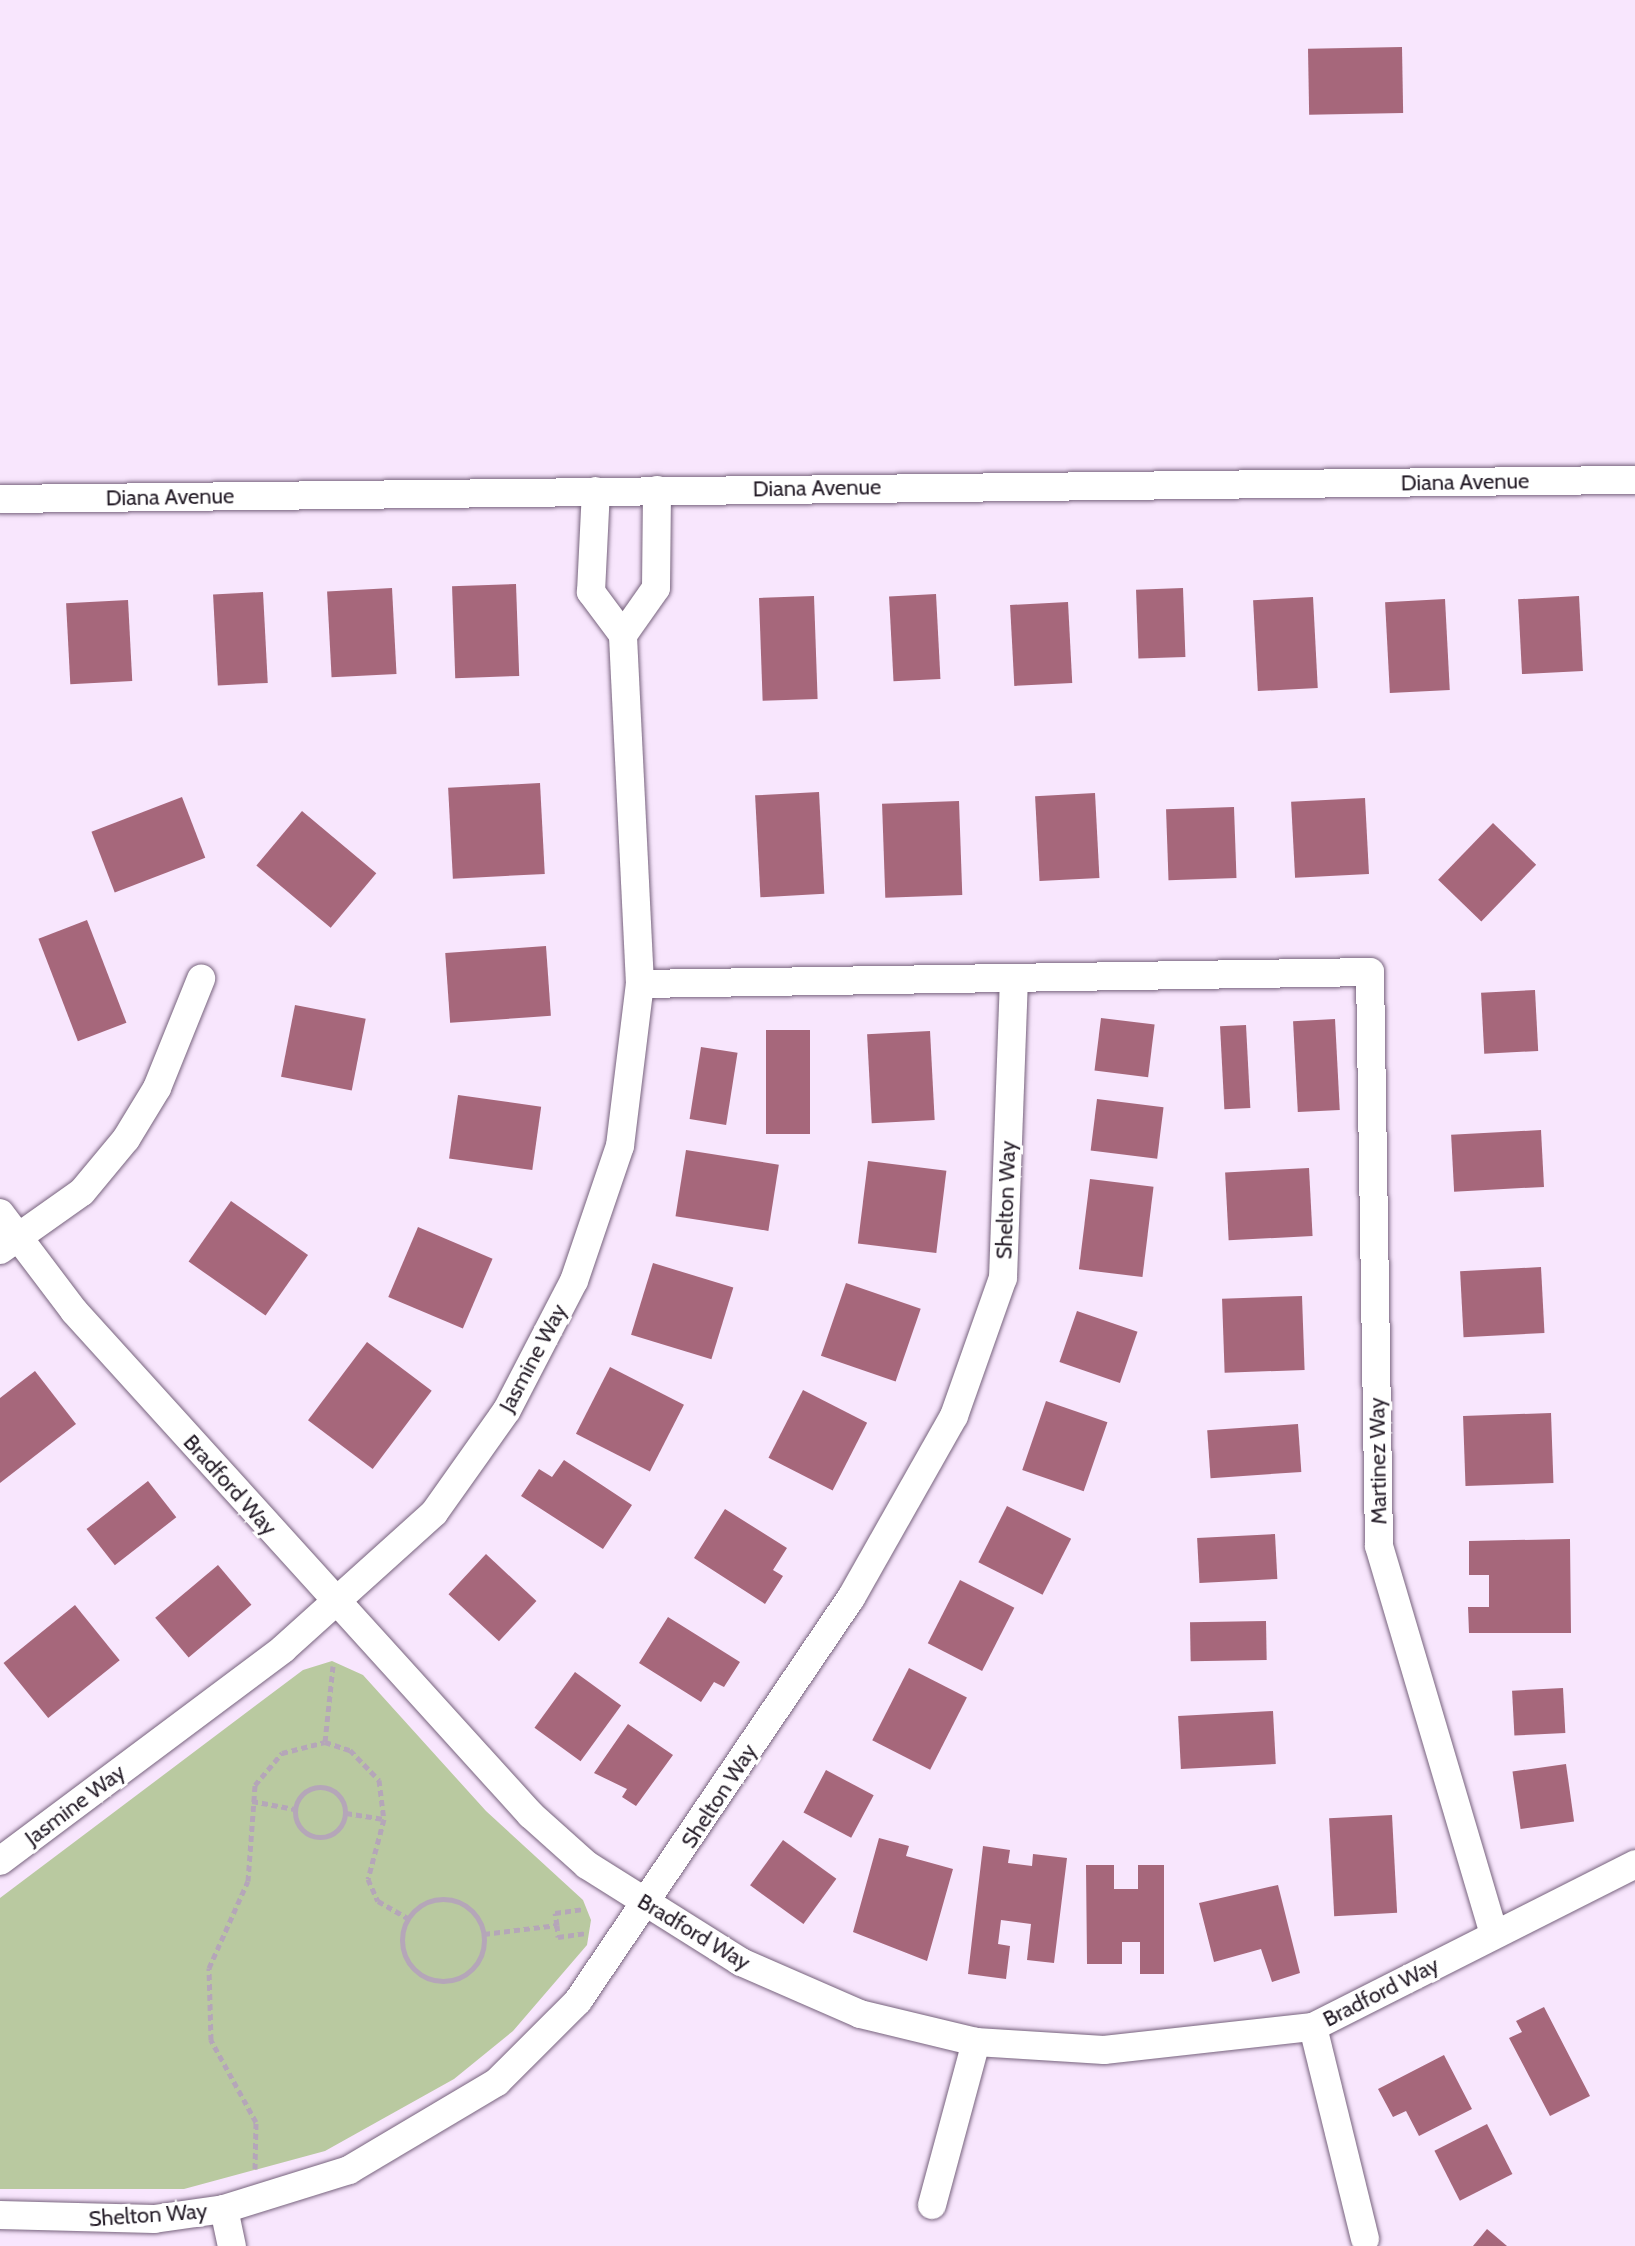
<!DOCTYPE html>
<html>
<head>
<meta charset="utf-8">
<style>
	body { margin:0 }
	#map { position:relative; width:1635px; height:2246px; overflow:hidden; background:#f8e6fd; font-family:Cabin,sans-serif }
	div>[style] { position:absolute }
	.green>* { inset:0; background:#b9c9a0 }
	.building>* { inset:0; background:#a6677b; transform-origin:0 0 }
	.path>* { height:5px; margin-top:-2.5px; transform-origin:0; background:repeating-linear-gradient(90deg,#b5a6b9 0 6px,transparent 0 10px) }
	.path>.ring { margin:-2.5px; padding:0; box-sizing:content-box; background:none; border:5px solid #b5a6b9; border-radius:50% }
	.roads { filter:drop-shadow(0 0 2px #77637d) drop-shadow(0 0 2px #77637d) }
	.street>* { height:28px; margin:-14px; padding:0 14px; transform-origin:14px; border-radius:14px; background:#fff }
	span { translate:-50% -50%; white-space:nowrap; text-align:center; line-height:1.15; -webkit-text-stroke:6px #fff; paint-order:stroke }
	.street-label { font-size:22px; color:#261e29 }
</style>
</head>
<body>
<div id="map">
	<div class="green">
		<div style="clip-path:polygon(332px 1661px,363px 1675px,486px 1811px,583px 1900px,591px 1920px,587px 1945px,513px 2031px,454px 2079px,325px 2151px,184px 2189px,0 2189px,0 1898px,303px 1670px)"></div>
	</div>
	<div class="building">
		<div style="left:1402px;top:47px;width:66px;height:94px;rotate:89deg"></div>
		<div style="left:516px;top:584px;width:92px;height:64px;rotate:88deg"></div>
		<div style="left:392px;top:588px;width:86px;height:65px;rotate:87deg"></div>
		<div style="left:1183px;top:588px;width:69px;height:47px;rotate:88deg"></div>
		<div style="left:263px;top:592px;width:91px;height:50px;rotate:87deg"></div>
		<div style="left:936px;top:594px;width:85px;height:47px;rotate:87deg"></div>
		<div style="left:814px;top:596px;width:103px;height:55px;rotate:88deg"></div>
		<div style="left:1579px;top:596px;width:75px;height:61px;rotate:87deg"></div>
		<div style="left:1313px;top:597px;width:91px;height:60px;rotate:87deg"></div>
		<div style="left:1445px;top:599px;width:91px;height:60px;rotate:87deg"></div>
		<div style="left:128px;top:600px;width:81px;height:62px;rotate:87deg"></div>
		<div style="left:1068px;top:602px;width:81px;height:58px;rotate:87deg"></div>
		<div style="left:540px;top:783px;width:91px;height:92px;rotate:87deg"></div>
		<div style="left:819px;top:792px;width:102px;height:64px;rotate:87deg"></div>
		<div style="left:1095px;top:793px;width:85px;height:60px;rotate:87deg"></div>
		<div style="left:182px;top:797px;width:65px;height:97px;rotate:69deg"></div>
		<div style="left:1365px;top:798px;width:76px;height:74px;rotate:87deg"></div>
		<div style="left:959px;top:801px;width:94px;height:77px;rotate:88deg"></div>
		<div style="left:1234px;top:807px;width:71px;height:68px;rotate:88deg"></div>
		<div style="left:302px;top:811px;width:97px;height:71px;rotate:40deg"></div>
		<div style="left:1493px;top:823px;width:60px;height:79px;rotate:44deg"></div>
		<div style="left:87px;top:920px;width:110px;height:52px;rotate:69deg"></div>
		<div style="left:546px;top:946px;width:70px;height:101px;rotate:86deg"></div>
		<div style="left:1535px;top:990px;width:61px;height:54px;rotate:87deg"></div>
		<div style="left:295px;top:1005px;width:72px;height:73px;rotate:11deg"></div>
		<div style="left:1101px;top:1018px;width:54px;height:53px;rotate:7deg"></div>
		<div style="left:1335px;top:1019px;width:91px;height:42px;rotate:87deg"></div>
		<div style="left:1246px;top:1025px;width:83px;height:26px;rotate:87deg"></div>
		<div style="left:766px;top:1030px;width:44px;height:104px"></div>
		<div style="left:930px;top:1031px;width:89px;height:63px;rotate:87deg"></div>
		<div style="left:701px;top:1047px;width:37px;height:73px;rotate:9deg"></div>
		<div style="left:458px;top:1095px;width:84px;height:64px;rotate:8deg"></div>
		<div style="left:1097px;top:1099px;width:67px;height:52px;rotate:7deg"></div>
		<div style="left:1541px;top:1130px;width:57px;height:90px;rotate:87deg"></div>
		<div style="left:686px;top:1150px;width:94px;height:67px;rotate:9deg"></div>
		<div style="left:868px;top:1161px;width:79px;height:83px;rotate:7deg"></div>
		<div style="left:1309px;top:1168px;width:68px;height:84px;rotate:87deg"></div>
		<div style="left:1090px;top:1179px;width:64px;height:91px;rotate:7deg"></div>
		<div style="left:231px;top:1201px;width:94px;height:74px;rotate:35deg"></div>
		<div style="left:418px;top:1227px;width:81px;height:76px;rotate:23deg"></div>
		<div style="left:653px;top:1263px;width:84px;height:75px;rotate:17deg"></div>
		<div style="left:1541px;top:1267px;width:66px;height:81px;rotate:87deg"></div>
		<div style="left:846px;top:1283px;width:79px;height:77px;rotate:19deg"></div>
		<div style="left:1302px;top:1296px;width:74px;height:80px;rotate:88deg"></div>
		<div style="left:1077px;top:1311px;width:64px;height:54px;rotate:19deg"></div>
		<div style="left:367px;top:1342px;width:81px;height:98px;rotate:37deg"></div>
		<div style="left:610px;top:1367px;width:83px;height:75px;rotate:27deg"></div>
		<div style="clip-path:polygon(35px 1371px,76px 1424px,0 1483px,0 1398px)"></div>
		<div style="left:803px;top:1390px;width:72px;height:76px;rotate:27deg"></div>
		<div style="left:1046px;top:1401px;width:65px;height:73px;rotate:19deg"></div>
		<div style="left:1551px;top:1413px;width:70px;height:88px;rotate:88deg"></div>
		<div style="left:1298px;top:1424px;width:48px;height:91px;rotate:86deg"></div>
		<div style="clip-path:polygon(564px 1460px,632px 1505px,603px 1549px,521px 1496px,539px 1469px,552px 1477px)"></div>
		<div style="left:148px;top:1481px;width:46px;height:78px;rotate:52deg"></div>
		<div style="left:1007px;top:1506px;width:72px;height:63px;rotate:27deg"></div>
		<div style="clip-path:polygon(725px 1509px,787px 1548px,773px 1570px,783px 1576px,765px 1604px,694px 1558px)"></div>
		<div style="left:1275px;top:1534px;width:45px;height:78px;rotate:87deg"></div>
		<div style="clip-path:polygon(1570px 1539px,1571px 1633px,1469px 1633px,1468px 1607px,1489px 1607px,1489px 1575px,1469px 1575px,1469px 1541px)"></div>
		<div style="left:486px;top:1554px;width:69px;height:55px;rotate:43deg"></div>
		<div style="left:218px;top:1565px;width:52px;height:82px;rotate:50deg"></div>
		<div style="left:960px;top:1580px;width:61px;height:71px;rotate:27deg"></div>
		<div style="left:75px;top:1605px;width:71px;height:92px;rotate:51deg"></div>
		<div style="clip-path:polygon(668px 1617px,740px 1662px,724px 1687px,714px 1682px,701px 1702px,639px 1663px)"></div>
		<div style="left:1266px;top:1621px;width:39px;height:76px;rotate:89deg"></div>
		<div style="left:909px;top:1668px;width:65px;height:81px;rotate:27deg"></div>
		<div style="left:575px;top:1672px;width:57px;height:69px;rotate:36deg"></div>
		<div style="left:1563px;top:1688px;width:45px;height:51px;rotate:87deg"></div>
		<div style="left:1273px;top:1711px;width:53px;height:95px;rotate:87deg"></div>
		<div style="clip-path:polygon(628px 1724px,673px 1755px,636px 1806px,622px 1797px,627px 1789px,594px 1773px)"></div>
		<div style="left:1566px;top:1764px;width:58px;height:54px;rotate:82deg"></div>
		<div style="left:826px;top:1770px;width:54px;height:48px;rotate:28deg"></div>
		<div style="left:1392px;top:1815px;width:98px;height:63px;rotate:87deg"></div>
		<div style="clip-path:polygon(879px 1838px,909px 1846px,906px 1856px,953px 1869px,927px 1961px,853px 1932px)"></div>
		<div style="left:783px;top:1840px;width:66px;height:56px;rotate:36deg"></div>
		<div style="clip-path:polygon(983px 1846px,1010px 1850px,1008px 1863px,1032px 1866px,1033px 1854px,1067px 1858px,1054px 1963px,1027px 1960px,1031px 1924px,1001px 1920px,998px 1944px,1010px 1946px,1006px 1979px,968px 1974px)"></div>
		<div style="clip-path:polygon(1086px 1865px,1114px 1865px,1114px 1889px,1138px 1889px,1138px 1865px,1164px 1865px,1164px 1974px,1140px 1974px,1140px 1942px,1122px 1942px,1122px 1964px,1087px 1964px)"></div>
		<div style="clip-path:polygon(1278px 1885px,1300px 1973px,1272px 1982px,1261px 1949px,1214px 1962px,1199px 1903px)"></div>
		<div style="clip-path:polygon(1544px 2007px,1590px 2096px,1550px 2116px,1509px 2038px,1522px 2032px,1516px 2021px)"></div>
		<div style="clip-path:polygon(1444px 2055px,1472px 2109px,1419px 2136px,1406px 2111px,1393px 2117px,1378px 2089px)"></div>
		<div style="left:1487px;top:2124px;width:56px;height:59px;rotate:63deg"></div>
		<div style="clip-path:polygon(1487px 2229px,1507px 2246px,1473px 2246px)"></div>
	</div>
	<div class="path">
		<div style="left:333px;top:1666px;width:76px;rotate:96deg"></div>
		<div style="left:325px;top:1742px;width:26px;rotate:18deg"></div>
		<div style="left:350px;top:1750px;width:42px;rotate:46deg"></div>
		<div style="left:379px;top:1780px;width:39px;rotate:83deg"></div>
		<div style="left:384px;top:1819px;width:62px;rotate:104.9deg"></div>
		<div style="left:368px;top:1879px;width:24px;rotate:66deg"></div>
		<div style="left:378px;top:1901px;width:36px;rotate:30deg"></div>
		<div class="ring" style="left:295px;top:1787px;width:45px;height:45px"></div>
		<div style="left:252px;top:1801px;width:43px;rotate:10.8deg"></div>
		<div style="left:346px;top:1813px;width:38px;rotate:9deg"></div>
		<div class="ring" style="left:402px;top:1899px;width:77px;height:77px"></div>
		<div style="left:557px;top:1925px;width:12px;rotate:85deg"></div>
		<div style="left:558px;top:1937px;width:28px;rotate:-8deg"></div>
		<div style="left:484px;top:1934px;width:74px;rotate:-7deg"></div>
		<div style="left:557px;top:1925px;width:12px;rotate:-99deg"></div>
		<div style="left:555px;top:1913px;width:28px;rotate:-8deg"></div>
		<div style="left:255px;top:2169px;width:47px;rotate:-88.8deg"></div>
		<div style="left:256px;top:2122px;width:94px;rotate:-118.8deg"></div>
		<div style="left:211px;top:2040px;width:72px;rotate:-91.6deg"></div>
		<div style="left:209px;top:1968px;width:95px;rotate:-65.9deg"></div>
		<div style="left:248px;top:1881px;width:96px;rotate:-85.8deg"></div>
		<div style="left:255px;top:1785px;width:42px;rotate:-49.8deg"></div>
		<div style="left:282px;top:1753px;width:44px;rotate:-14.3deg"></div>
	</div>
	<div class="roads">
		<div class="street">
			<div style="left:0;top:499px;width:1635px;rotate:-0.67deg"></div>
			<div style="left:623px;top:635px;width:57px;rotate:-54.9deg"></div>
			<div style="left:656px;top:588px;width:98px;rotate:-89.4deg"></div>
			<div style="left:640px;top:984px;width:730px;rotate:-0.94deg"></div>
			<div style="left:1370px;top:972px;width:574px;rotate:89.1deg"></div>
			<div style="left:1379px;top:1546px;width:404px;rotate:73.5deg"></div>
			<div style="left:0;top:1213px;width:123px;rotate:52.9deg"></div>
			<div style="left:74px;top:1311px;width:680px;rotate:47.8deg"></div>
			<div style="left:531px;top:1815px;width:75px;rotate:41.8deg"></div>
			<div style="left:587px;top:1865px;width:182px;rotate:32.2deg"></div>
			<div style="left:741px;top:1962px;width:130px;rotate:23.6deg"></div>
			<div style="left:860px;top:2014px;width:119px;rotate:13.6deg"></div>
			<div style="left:976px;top:2042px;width:128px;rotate:3.6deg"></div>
			<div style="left:1104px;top:2050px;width:210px;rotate:-6.3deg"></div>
			<div style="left:1313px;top:2027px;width:361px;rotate:-26.8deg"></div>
			<div style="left:0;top:1250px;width:100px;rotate:-35.3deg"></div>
			<div style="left:82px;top:1192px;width:69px;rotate:-50.3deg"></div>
			<div style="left:126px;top:1139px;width:60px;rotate:-58.7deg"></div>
			<div style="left:157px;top:1088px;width:118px;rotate:-68deg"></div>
			<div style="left:0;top:1861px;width:354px;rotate:-36.8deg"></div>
			<div style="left:283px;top:1649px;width:203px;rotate:-42deg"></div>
			<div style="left:434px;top:1513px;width:126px;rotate:-54.7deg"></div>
			<div style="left:507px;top:1410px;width:145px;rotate:-62.6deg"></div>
			<div style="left:574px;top:1281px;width:143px;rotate:-71.2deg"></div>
			<div style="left:620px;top:1146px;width:163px;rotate:-83deg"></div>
			<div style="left:640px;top:984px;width:349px;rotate:-92.8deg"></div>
			<div style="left:623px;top:635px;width:54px;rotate:-126.7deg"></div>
			<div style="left:591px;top:592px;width:101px;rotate:-87.2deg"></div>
			<div style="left:1313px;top:2027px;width:218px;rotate:76.2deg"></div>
			<div style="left:932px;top:2205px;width:169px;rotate:-74.9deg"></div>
			<div style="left:224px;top:2209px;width:38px;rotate:78deg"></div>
			<div style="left:0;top:2215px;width:154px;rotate:1.5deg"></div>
			<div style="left:154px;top:2219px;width:71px;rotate:-8.1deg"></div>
			<div style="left:224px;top:2209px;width:131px;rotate:-17.3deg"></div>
			<div style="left:349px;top:2170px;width:172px;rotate:-30.7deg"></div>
			<div style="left:497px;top:2082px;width:115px;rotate:-45deg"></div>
			<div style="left:578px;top:2001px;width:487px;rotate:-55.9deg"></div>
			<div style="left:851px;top:1598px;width:209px;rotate:-60.5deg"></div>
			<div style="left:954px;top:1416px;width:146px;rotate:-70.5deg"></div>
			<div style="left:1003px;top:1278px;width:298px;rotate:-87.9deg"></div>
		</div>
	</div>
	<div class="street-label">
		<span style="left:1465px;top:482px;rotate:-1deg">Diana Avenue</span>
		<span style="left:817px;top:488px;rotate:-1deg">Diana Avenue</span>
		<span style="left:170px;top:497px;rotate:-1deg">Diana Avenue</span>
		<span style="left:1006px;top:1200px;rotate:-88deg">Shelton Way</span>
		<span style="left:533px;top:1358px;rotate:-62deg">Jasmine Way</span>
		<span style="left:1378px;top:1461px;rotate:-91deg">Martinez Way</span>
		<span style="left:230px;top:1485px;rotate:48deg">Bradford Way</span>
		<span style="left:719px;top:1796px;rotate:-57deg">Shelton Way</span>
		<span style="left:75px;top:1805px;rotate:-37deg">Jasmine Way</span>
		<span style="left:694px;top:1932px;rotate:31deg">Bradford Way</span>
		<span style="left:1381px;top:1992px;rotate:-27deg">Bradford Way</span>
		<span style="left:148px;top:2215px;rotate:-4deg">Shelton Way</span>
	</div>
</div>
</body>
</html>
